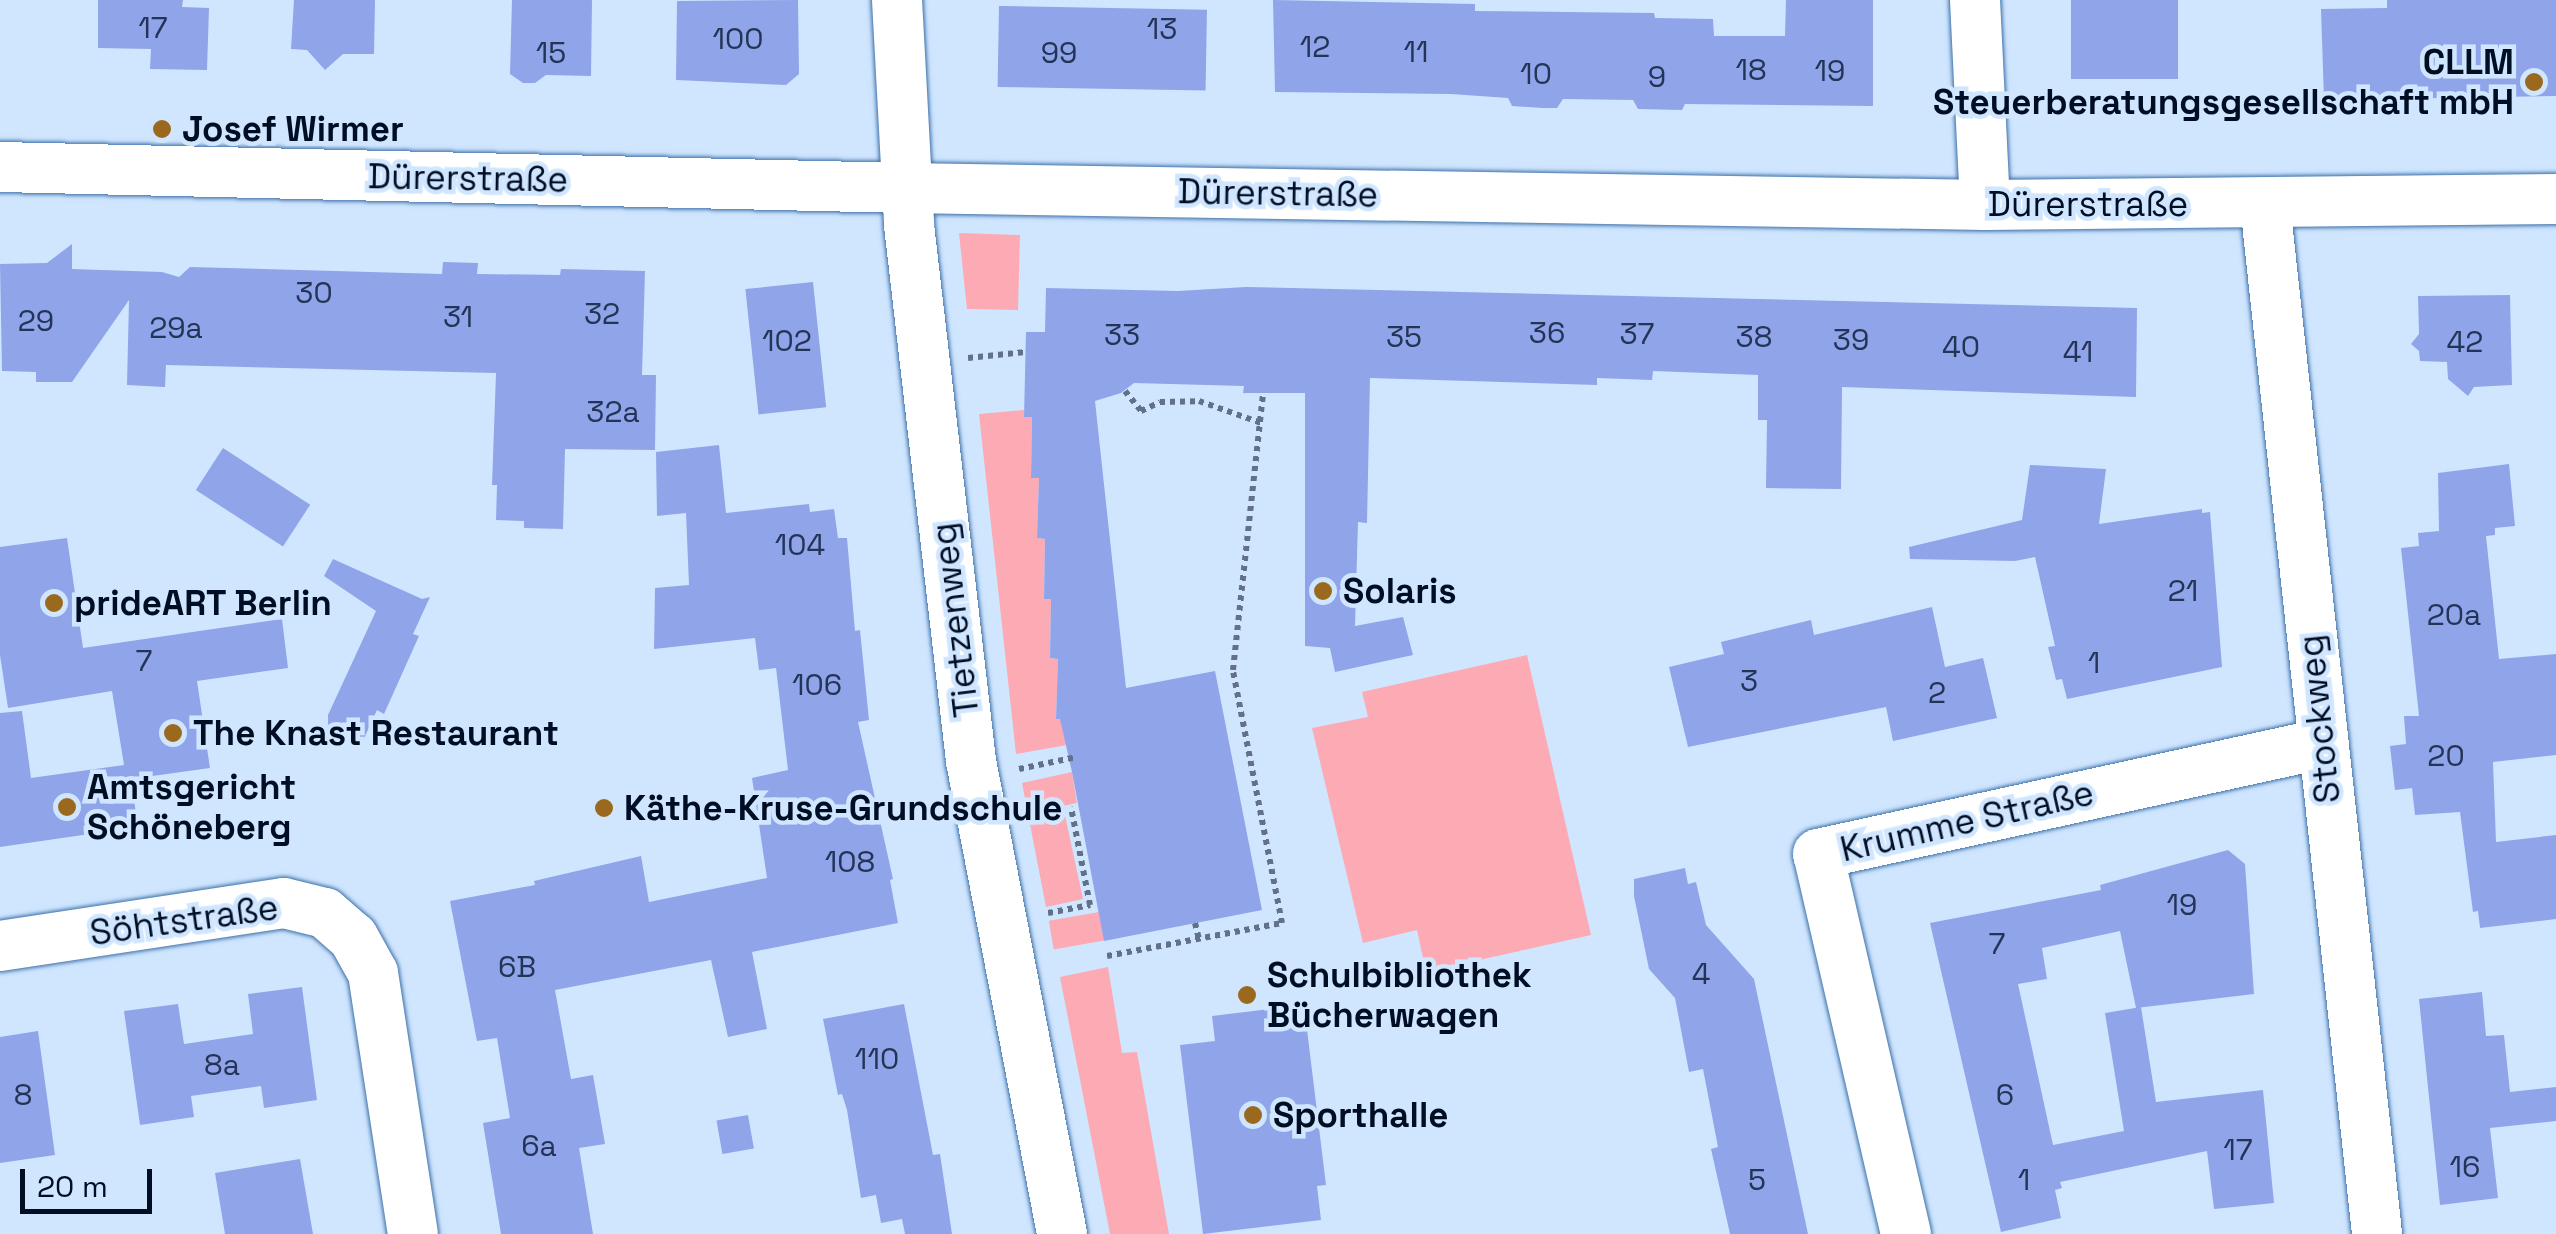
<!DOCTYPE html>
<html>
<head>
<meta charset="utf-8">
<style>
	body { margin:0 }
	#map { position:relative; width:2556px; height:1234px; overflow:hidden; background:#d0e6ff; font-family:"Space Grotesk",sans-serif }
	div>[style] { position:absolute }
	.green>* { inset:0; background:#fcaab3; transform-origin:0 0 }
	.building>* { inset:0; background:#90a4ea; transform-origin:0 0 }
	.path>* { height:6px; margin-top:-3px; transform-origin:0; background:repeating-linear-gradient(90deg,#607189 0 5px,transparent 0 10px) }
	.roads { filter:drop-shadow(0 0 2px #3c71a9) drop-shadow(0 0 2px #3c71a9) }
	.street>* { height:50px; margin:-25px; padding:0 25px; transform-origin:25px; border-radius:25px; background:#fff }
	.dots>* { width:28px; height:28px; translate:-50% -50%; box-sizing:border-box; border:5px solid #d0e6ff; border-radius:50% }
	span { translate:-50% -50%; white-space:nowrap; text-align:center; line-height:1.15; -webkit-text-stroke:9px #d0e6ff; paint-order:stroke }
	.number-label { font-size:30px; color:#243456 }
	.number-label span { -webkit-text-stroke-width:0 }
	.poi-label { font-size:35px; color:#000e24; font-weight:700 }
	.right { translate:-100% -50%; text-align:right }
	.left { translate:0 -50%; text-align:left }
	.street-label { font-size:35px; color:#000e24 }
	.scale { position:absolute; left:20px; top:1169px; width:132px; height:45px; box-sizing:border-box; border:5px solid #000e24; border-top:0; padding-left:12px; font-size:30px; line-height:35px; white-space:nowrap; color:#000e24; -webkit-text-stroke:8px #d0e6ff; paint-order:stroke }
</style>
</head>
<body>
<div id="map">
	<div class="green">
		<div style="clip-path:polygon(959px 233px,1020px 235px,1018px 310px,967px 309px)"></div>
		<div style="clip-path:polygon(1024px 410px,1024px 417px,1032px 417px,1031px 478px,1039px 478px,1037px 538px,1045px 539px,1044px 598px,1051px 599px,1050px 658px,1058px 659px,1056px 718px,1065px 720px,1067px 745px,1016px 754px,979px 414px)"></div>
		<div style="clip-path:polygon(1527px 655px,1591px 935px,1426px 972px,1417px 930px,1363px 943px,1312px 728px,1368px 717px,1362px 692px)"></div>
		<div style="clip-path:polygon(1072px 772px,1077px 803px,1063px 806px,1083px 899px,1046px 907px,1022px 783px)"></div>
		<div style="left:1099px;top:912px;width:29px;height:51px;rotate:80deg"></div>
		<div style="clip-path:polygon(1108px 967px,1122px 1053px,1137px 1052px,1169px 1234px,1110px 1234px,1060px 977px)"></div>
	</div>
	<div class="building">
		<div style="clip-path:polygon(98px 0,183px 0,182px 7px,209px 8px,207px 70px,150px 69px,151px 49px,98px 48px)"></div>
		<div style="clip-path:polygon(294px 0,375px 0,374px 54px,343px 54px,325px 70px,307px 50px,291px 49px)"></div>
		<div style="clip-path:polygon(512px 0,592px 0,591px 76px,546px 75px,535px 83px,523px 83px,510px 74px)"></div>
		<div style="clip-path:polygon(798px 0,799px 74px,786px 85px,676px 80px,677px 1px)"></div>
		<div style="clip-path:polygon(1273px 0,1475px 4px,1475px 11px,1654px 13px,1655px 18px,1713px 19px,1714px 36px,1785px 36px,1786px 0,1873px 0,1873px 106px,1685px 104px,1682px 110px,1638px 109px,1633px 100px,1563px 99px,1557px 108px,1543px 108px,1512px 106px,1508px 98px,1451px 94px,1275px 92px)"></div>
		<div style="left:2071px;top:0;width:107px;height:79px"></div>
		<div style="clip-path:polygon(2387px 0,2556px 0,2556px 96px,2324px 100px,2321px 9px,2387px 8px)"></div>
		<div style="left:999px;top:6px;width:208px;height:81px;rotate:1deg"></div>
		<div style="clip-path:polygon(72px 244px,72px 269px,162px 272px,179px 277px,190px 267px,442px 274px,443px 262px,478px 263px,477px 274px,560px 275px,561px 269px,645px 271px,642px 375px,656px 375px,655px 450px,565px 449px,563px 529px,524px 528px,524px 521px,496px 520px,497px 485px,492px 485px,496px 373px,166px 365px,165px 387px,127px 385px,129px 300px,72px 382px,36px 382px,36px 372px,2px 371px,0 264px,47px 263px)"></div>
		<div style="left:813px;top:282px;width:126px;height:68px;rotate:84deg"></div>
		<div style="clip-path:polygon(1246px 287px,2137px 308px,2136px 397px,1842px 387px,1841px 489px,1766px 488px,1767px 420px,1758px 420px,1758px 375px,1653px 371px,1652px 380px,1597px 378px,1597px 385px,1370px 378px,1367px 523px,1358px 522px,1355px 626px,1403px 617px,1413px 655px,1335px 672px,1330px 648px,1305px 646px,1305px 393px,1243px 393px,1244px 386px,1134px 383px,1121px 393px,1095px 401px,1126px 688px,1215px 671px,1262px 910px,1104px 941px,1072px 772px,1060px 719px,1056px 719px,1058px 659px,1050px 658px,1051px 599px,1044px 599px,1045px 539px,1037px 538px,1039px 478px,1031px 478px,1032px 417px,1024px 417px,1026px 332px,1045px 332px,1046px 288px,1178px 291px)"></div>
		<div style="clip-path:polygon(2510px 295px,2512px 385px,2474px 387px,2468px 396px,2448px 379px,2447px 362px,2420px 361px,2419px 351px,2411px 344px,2419px 334px,2418px 296px)"></div>
		<div style="clip-path:polygon(719px 445px,726px 513px,809px 504px,810px 512px,834px 509px,838px 538px,847px 538px,855px 631px,860px 630px,869px 720px,858px 722px,893px 879px,890px 880px,898px 923px,752px 952px,767px 1029px,728px 1037px,711px 960px,555px 990px,571px 1079px,593px 1075px,605px 1144px,579px 1148px,593px 1234px,501px 1234px,483px 1123px,510px 1118px,497px 1038px,477px 1041px,450px 901px,535px 885px,534px 881px,641px 856px,649px 902px,767px 878px,752px 778px,788px 770px,776px 668px,759px 670px,755px 638px,654px 649px,655px 588px,689px 585px,686px 513px,657px 516px,656px 452px)"></div>
		<div style="left:223px;top:448px;width:104px;height:50px;rotate:33deg"></div>
		<div style="clip-path:polygon(2509px 464px,2515px 526px,2495px 528px,2495px 535px,2486px 536px,2499px 659px,2556px 654px,2556px 755px,2493px 762px,2496px 842px,2556px 835px,2556px 919px,2480px 928px,2478px 911px,2473px 912px,2460px 812px,2415px 815px,2412px 788px,2395px 790px,2390px 746px,2406px 744px,2404px 716px,2419px 716px,2401px 548px,2419px 546px,2418px 533px,2439px 531px,2438px 473px)"></div>
		<div style="clip-path:polygon(2030px 465px,2106px 469px,2099px 524px,2202px 509px,2202px 513px,2210px 512px,2222px 667px,2067px 699px,2062px 679px,2056px 680px,2048px 647px,2055px 646px,2035px 557px,2015px 561px,1910px 559px,1909px 547px,2022px 520px)"></div>
		<div style="clip-path:polygon(67px 538px,83px 648px,282px 619px,288px 668px,197px 681px,210px 768px,131px 779px,138px 827px,0 847px,0 713px,22px 711px,31px 778px,124px 765px,112px 691px,8px 708px,0 655px,0 547px)"></div>
		<div style="clip-path:polygon(333px 559px,422px 599px,430px 597px,413px 634px,419px 636px,384px 714px,377px 710px,361px 745px,328px 729px,328px 715px,376px 611px,324px 576px)"></div>
		<div style="clip-path:polygon(1932px 607px,1945px 667px,1983px 658px,1997px 718px,1893px 741px,1886px 707px,1688px 747px,1669px 667px,1724px 654px,1721px 642px,1811px 620px,1814px 635px)"></div>
		<div style="clip-path:polygon(2228px 850px,2245px 864px,2254px 994px,2136px 1008px,2120px 931px,2042px 948px,2047px 979px,2018px 984px,2053px 1145px,2124px 1131px,2105px 1013px,2141px 1007px,2156px 1102px,2263px 1090px,2274px 1203px,2214px 1209px,2207px 1151px,2060px 1182px,2062px 1188px,2055px 1190px,2061px 1218px,2001px 1232px,1930px 923px,2101px 890px,2100px 885px)"></div>
		<div style="clip-path:polygon(1685px 868px,1688px 884px,1696px 882px,1706px 925px,1754px 979px,1808px 1234px,1730px 1234px,1711px 1149px,1718px 1147px,1703px 1069px,1689px 1072px,1675px 998px,1649px 969px,1634px 896px,1634px 879px)"></div>
		<div style="clip-path:polygon(302px 987px,317px 1100px,264px 1108px,261px 1086px,191px 1096px,194px 1117px,140px 1125px,124px 1011px,178px 1004px,184px 1044px,253px 1034px,248px 994px)"></div>
		<div style="clip-path:polygon(2482px 992px,2486px 1036px,2504px 1035px,2510px 1092px,2556px 1087px,2556px 1121px,2490px 1128px,2498px 1198px,2440px 1205px,2419px 999px)"></div>
		<div style="clip-path:polygon(904px 1004px,933px 1155px,940px 1154px,952px 1234px,905px 1234px,902px 1219px,881px 1223px,876px 1195px,861px 1198px,847px 1110px,842px 1094px,838px 1095px,823px 1019px)"></div>
		<div style="clip-path:polygon(1304px 1005px,1326px 1185px,1317px 1186px,1321px 1220px,1203px 1234px,1180px 1045px,1215px 1041px,1212px 1016px)"></div>
		<div style="clip-path:polygon(38px 1031px,55px 1155px,0 1163px,0 1037px)"></div>
		<div style="left:748px;top:1115px;width:34px;height:32px;rotate:80deg"></div>
		<div style="clip-path:polygon(300px 1159px,313px 1234px,225px 1234px,215px 1173px)"></div>
	</div>
	<div class="path">
		<div style="left:968px;top:358px;width:58px;rotate:-5.9deg"></div>
		<div style="left:1125px;top:391px;width:26px;rotate:51deg"></div>
		<div style="left:1141px;top:411px;width:21px;rotate:-25deg"></div>
		<div style="left:1160px;top:402px;width:39px;rotate:-1deg"></div>
		<div style="left:1199px;top:401px;width:66px;rotate:19.5deg"></div>
		<div style="left:1019px;top:769px;width:59px;rotate:-11.7deg"></div>
		<div style="left:1048px;top:913px;width:43px;rotate:-10.8deg"></div>
		<div style="left:1090px;top:905px;width:100px;rotate:-101deg"></div>
		<div style="left:1195px;top:923px;width:16px;rotate:76deg"></div>
		<div style="left:1107px;top:956px;width:178px;rotate:-10.7deg"></div>
		<div style="left:1282px;top:923px;width:258px;rotate:-101deg"></div>
		<div style="left:1233px;top:670px;width:278px;rotate:-83.8deg"></div>
	</div>
	<div class="roads">
		<div class="street">
			<div style="left:897px;top:0;width:225px;rotate:86.9deg"></div>
			<div style="left:909px;top:225px;width:540px;rotate:83.4deg"></div>
			<div style="left:971px;top:761px;width:482px;rotate:79.1deg"></div>
			<div style="left:1975px;top:0;width:205px;rotate:87.2deg"></div>
			<div style="left:0;top:167px;width:905px;rotate:1.33deg"></div>
			<div style="left:905px;top:188px;width:1080px;rotate:0.9deg"></div>
			<div style="left:1985px;top:205px;width:571px;rotate:-0.6deg"></div>
			<div style="left:2265px;top:204px;width:1036px;rotate:83.79deg"></div>
			<div style="left:0;top:946px;width:287px;rotate:-8.6deg"></div>
			<div style="left:284px;top:903px;width:42px;rotate:13.7deg"></div>
			<div style="left:325px;top:913px;width:37px;rotate:41deg"></div>
			<div style="left:353px;top:937px;width:41px;rotate:60.9deg"></div>
			<div style="left:373px;top:973px;width:264px;rotate:81.3deg"></div>
			<div style="left:1906px;top:1234px;width:390px;rotate:-103deg"></div>
			<div style="left:1818px;top:854px;width:515px;rotate:-12.34deg"></div>
		</div>
	</div>
	<div class="dots">
		<div style="left:2534px;top:82px;background:#9b691e"></div>
		<div style="left:162px;top:129px;background:#9b691e"></div>
		<div style="left:1323px;top:591px;background:#9b691e"></div>
		<div style="left:54px;top:603px;background:#9b691e"></div>
		<div style="left:173px;top:733px;background:#9b691e"></div>
		<div style="left:67px;top:807px;background:#9b691e"></div>
		<div style="left:604px;top:808px;background:#9b691e"></div>
		<div style="left:1247px;top:995px;background:#9b691e"></div>
		<div style="left:1253px;top:1115px;background:#9b691e"></div>
	</div>
	<div class="number-label">
		<span style="left:153px;top:28px">17</span>
		<span style="left:1162px;top:29px">13</span>
		<span style="left:738px;top:39px">100</span>
		<span style="left:1315px;top:47px">12</span>
		<span style="left:1416px;top:52px">11</span>
		<span style="left:551px;top:53px">15</span>
		<span style="left:1059px;top:53px">99</span>
		<span style="left:1751px;top:70px">18</span>
		<span style="left:1830px;top:71px">19</span>
		<span style="left:1536px;top:74px">10</span>
		<span style="left:1657px;top:77px">9</span>
		<span style="left:314px;top:293px">30</span>
		<span style="left:602px;top:314px">32</span>
		<span style="left:458px;top:317px">31</span>
		<span style="left:36px;top:321px">29</span>
		<span style="left:176px;top:328px">29a</span>
		<span style="left:1547px;top:333px">36</span>
		<span style="left:1637px;top:334px">37</span>
		<span style="left:1122px;top:335px">33</span>
		<span style="left:1404px;top:337px">35</span>
		<span style="left:1754px;top:337px">38</span>
		<span style="left:1851px;top:340px">39</span>
		<span style="left:787px;top:341px">102</span>
		<span style="left:2465px;top:342px">42</span>
		<span style="left:1961px;top:347px">40</span>
		<span style="left:2078px;top:352px">41</span>
		<span style="left:613px;top:412px">32a</span>
		<span style="left:800px;top:545px">104</span>
		<span style="left:2183px;top:591px">21</span>
		<span style="left:2454px;top:615px">20a</span>
		<span style="left:144px;top:661px">7</span>
		<span style="left:2094px;top:663px">1</span>
		<span style="left:1749px;top:681px">3</span>
		<span style="left:817px;top:685px">106</span>
		<span style="left:1937px;top:693px">2</span>
		<span style="left:2446px;top:756px">20</span>
		<span style="left:850px;top:862px">108</span>
		<span style="left:2182px;top:905px">19</span>
		<span style="left:1997px;top:944px">7</span>
		<span style="left:517px;top:967px">6B</span>
		<span style="left:1701px;top:974px">4</span>
		<span style="left:877px;top:1059px">110</span>
		<span style="left:222px;top:1065px">8a</span>
		<span style="left:23px;top:1095px">8</span>
		<span style="left:2005px;top:1095px">6</span>
		<span style="left:539px;top:1146px">6a</span>
		<span style="left:2238px;top:1150px">17</span>
		<span style="left:2465px;top:1167px">16</span>
		<span style="left:1757px;top:1180px">5</span>
		<span style="left:2024px;top:1180px">1</span>
	</div>
	<div class="poi-label">
		<span class="right" style="left:2514px;top:82px">CLLM<br>Steuerberatungsgesellschaft mbH</span>
		<span class="left" style="left:182px;top:129px">Josef Wirmer</span>
		<span class="left" style="left:1343px;top:591px">Solaris</span>
		<span class="left" style="left:74px;top:603px">prideART Berlin</span>
		<span class="left" style="left:193px;top:733px">The Knast Restaurant</span>
		<span class="left" style="left:87px;top:807px">Amtsgericht<br>Schöneberg</span>
		<span class="left" style="left:624px;top:808px">Käthe-Kruse-Grundschule</span>
		<span class="left" style="left:1267px;top:995px">Schulbibliothek<br>Bücherwagen</span>
		<span class="left" style="left:1273px;top:1115px">Sporthalle</span>
	</div>
	<div class="street-label">
		<span style="left:468px;top:178px;rotate:1deg">Dürerstraße</span>
		<span style="left:1278px;top:193px;rotate:1deg">Dürerstraße</span>
		<span style="left:2088px;top:204px">Dürerstraße</span>
		<span style="left:955px;top:620px;rotate:-97deg">Tietzenweg</span>
		<span style="left:2319px;top:719px;rotate:-96deg">Stockweg</span>
		<span style="left:1967px;top:821px;rotate:-13deg">Krumme Straße</span>
		<span style="left:184px;top:920px;rotate:-8deg">Söhtstraße</span>
	</div>
	<div class="scale">20 m</div>
</div>
</body>
</html>
